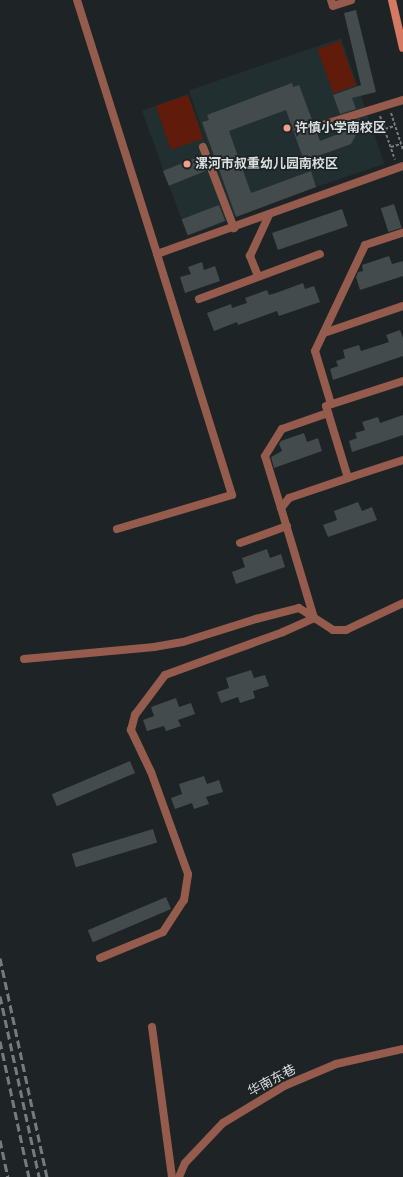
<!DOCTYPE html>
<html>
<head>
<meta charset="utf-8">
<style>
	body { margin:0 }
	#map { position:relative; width:403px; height:1177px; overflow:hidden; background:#1e2425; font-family:"Sofia Sans Condensed","Noto Sans SC",sans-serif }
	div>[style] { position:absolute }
	.built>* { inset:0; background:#212f31; transform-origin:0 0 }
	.green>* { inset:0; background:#611b0b; transform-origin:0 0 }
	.building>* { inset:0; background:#444b4c; transform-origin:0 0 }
	.path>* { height:2px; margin-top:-1px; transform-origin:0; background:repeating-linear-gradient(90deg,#767b7c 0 3px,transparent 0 5px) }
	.minor>* { height:8px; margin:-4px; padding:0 4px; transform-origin:4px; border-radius:4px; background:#955b4d }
	.secondary>* { height:8px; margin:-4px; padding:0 4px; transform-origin:4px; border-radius:4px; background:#d67963 }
	.rail>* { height:3px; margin-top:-1.5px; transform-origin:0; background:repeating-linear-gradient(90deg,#767b7c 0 8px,transparent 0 12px) }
	.dots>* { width:11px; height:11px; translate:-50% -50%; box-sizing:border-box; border:2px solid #1e2425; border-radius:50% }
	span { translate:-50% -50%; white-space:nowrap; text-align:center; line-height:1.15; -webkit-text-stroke:3.5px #1e2425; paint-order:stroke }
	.poi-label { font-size:13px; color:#dbdfe0; font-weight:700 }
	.left { translate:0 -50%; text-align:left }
	.street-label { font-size:13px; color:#dbdfe0 }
</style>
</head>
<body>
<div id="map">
	<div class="built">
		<div style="left:341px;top:38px;width:133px;height:161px;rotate:71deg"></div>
		<div style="left:188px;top:94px;width:133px;height:49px;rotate:70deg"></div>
	</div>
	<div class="green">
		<div style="left:340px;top:41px;width:47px;height:24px;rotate:70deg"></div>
		<div style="left:188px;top:95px;width:46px;height:34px;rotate:71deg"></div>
	</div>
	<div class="building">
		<div style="clip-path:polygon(356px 10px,376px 92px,352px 98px,356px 109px,340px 114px,333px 95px,361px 85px,344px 13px)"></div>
		<div style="clip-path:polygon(292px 83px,293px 87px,299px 85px,320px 141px,346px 131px,344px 124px,360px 119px,362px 124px,351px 144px,304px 161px,286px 110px,229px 131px,251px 193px,311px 171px,316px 187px,236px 217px,202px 122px,209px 120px,207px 115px)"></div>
		<div style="left:200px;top:156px;width:16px;height:40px;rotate:68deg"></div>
		<div style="left:394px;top:204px;width:25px;height:14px;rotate:72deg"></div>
		<div style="left:219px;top:205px;width:17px;height:40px;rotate:69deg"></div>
		<div style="left:342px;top:209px;width:18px;height:74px;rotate:71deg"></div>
		<div style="clip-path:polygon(389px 256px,392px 264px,403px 261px,403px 276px,360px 290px,356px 277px,358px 272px,363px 271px,362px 265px)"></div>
		<div style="clip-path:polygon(202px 262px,204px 270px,215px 266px,220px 281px,185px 293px,180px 277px,191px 274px,188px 267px)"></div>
		<div style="clip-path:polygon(303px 283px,305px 289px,314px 286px,320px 302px,279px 316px,277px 311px,238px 325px,237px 322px,214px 331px,207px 313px,231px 304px,232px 308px,247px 303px,245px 298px,267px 290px,269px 295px,276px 293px)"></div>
		<div style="clip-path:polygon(400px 330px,403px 338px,403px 356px,333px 380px,330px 369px,338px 366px,336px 361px,345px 358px,343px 350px,359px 345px,361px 351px,389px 342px,386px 335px)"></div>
		<div style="clip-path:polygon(403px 415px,403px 435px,352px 452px,349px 441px,357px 438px,355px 433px,365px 430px,362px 422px,378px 417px,380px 423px)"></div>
		<div style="clip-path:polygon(304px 433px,307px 442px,318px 438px,322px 451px,274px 468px,271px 457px,282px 451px,279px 444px,281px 441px)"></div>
		<div style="clip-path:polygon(358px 502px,362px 511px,372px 507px,377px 520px,328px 537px,323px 525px,337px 520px,334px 511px)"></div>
		<div style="clip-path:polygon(267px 549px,270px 558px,281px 554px,285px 567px,236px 584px,232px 572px,245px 567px,242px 558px)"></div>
		<div style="clip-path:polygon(251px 670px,254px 678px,265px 675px,269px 686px,253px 691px,255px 698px,240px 703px,238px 697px,221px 703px,217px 692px,229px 688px,226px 678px)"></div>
		<div style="clip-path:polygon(176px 698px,179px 707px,191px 703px,195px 714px,178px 720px,181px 726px,166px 731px,164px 726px,147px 731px,143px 720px,154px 716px,151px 707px)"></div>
		<div style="left:130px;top:761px;width:13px;height:85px;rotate:67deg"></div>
		<div style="clip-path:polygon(204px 776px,207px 784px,219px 780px,223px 792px,206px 797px,209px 804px,194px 809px,192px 803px,175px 809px,171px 798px,182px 794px,179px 784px)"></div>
		<div style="left:153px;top:829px;width:14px;height:85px;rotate:73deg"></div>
		<div style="left:166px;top:897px;width:13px;height:85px;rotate:67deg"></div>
	</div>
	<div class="path">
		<div style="left:391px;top:113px;width:39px;rotate:72deg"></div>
		<div style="left:380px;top:116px;width:46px;rotate:71.2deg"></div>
		<div style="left:385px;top:129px;width:10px;rotate:-17deg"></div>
		<div style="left:391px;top:147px;width:10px;rotate:-17deg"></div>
	</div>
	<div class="minor">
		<div style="left:77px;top:0;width:266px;rotate:72.5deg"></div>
		<div style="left:157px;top:254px;width:261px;rotate:-19.7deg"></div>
		<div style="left:331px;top:0;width:6px;rotate:72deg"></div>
		<div style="left:333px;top:6px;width:19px;rotate:-18deg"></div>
		<div style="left:325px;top:124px;width:82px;rotate:-17.1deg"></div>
		<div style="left:203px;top:147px;width:87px;rotate:69.1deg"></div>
		<div style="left:258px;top:276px;width:22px;rotate:-112deg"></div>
		<div style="left:250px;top:256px;width:45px;rotate:-65.1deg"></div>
		<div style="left:199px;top:299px;width:129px;rotate:-20.4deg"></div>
		<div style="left:324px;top:333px;width:83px;rotate:-18.9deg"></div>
		<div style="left:331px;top:404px;width:55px;rotate:-106.8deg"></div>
		<div style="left:315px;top:351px;width:117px;rotate:-64.7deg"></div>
		<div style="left:365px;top:245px;width:40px;rotate:-18deg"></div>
		<div style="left:348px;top:478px;width:58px;rotate:-18.1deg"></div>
		<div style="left:281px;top:508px;width:54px;rotate:-107.1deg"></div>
		<div style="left:265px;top:456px;width:32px;rotate:-58deg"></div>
		<div style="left:282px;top:429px;width:49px;rotate:-19.2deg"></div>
		<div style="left:117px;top:529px;width:120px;rotate:-16.5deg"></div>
		<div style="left:232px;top:495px;width:252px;rotate:-107.3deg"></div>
		<div style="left:240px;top:543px;width:50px;rotate:-19.9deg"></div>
		<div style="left:24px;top:659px;width:131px;rotate:-5.3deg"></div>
		<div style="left:154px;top:647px;width:29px;rotate:-10deg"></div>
		<div style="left:183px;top:642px;width:77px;rotate:-17.5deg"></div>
		<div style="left:256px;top:619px;width:44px;rotate:-14.3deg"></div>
		<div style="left:299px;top:608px;width:40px;rotate:32.9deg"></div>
		<div style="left:333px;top:630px;width:13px"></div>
		<div style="left:346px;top:630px;width:63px;rotate:-25.3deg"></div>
		<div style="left:100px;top:958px;width:68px;rotate:-22.4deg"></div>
		<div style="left:163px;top:932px;width:38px;rotate:-57deg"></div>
		<div style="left:184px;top:900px;width:26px;rotate:-81deg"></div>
		<div style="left:188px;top:874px;width:109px;rotate:-109.9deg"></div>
		<div style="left:151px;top:772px;width:47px;rotate:-115.5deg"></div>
		<div style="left:131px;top:730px;width:16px;rotate:-75deg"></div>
		<div style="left:135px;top:715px;width:50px;rotate:-53.1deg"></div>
		<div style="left:165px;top:675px;width:126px;rotate:-20deg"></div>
		<div style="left:283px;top:632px;width:34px;rotate:-24deg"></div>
		<div style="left:314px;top:618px;width:115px;rotate:-106.7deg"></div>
		<div style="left:281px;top:508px;width:13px;rotate:-51deg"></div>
		<div style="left:289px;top:498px;width:62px;rotate:-18.7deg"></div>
		<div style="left:348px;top:478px;width:75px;rotate:-107deg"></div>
		<div style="left:326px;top:406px;width:81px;rotate:-18deg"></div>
		<div style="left:152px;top:1027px;width:151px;rotate:82.4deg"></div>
		<div style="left:179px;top:1177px;width:15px;rotate:-67deg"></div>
		<div style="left:185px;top:1163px;width:55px;rotate:-46.5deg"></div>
		<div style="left:223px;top:1123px;width:71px;rotate:-31.2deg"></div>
		<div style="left:284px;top:1086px;width:56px;rotate:-22.9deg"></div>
		<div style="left:336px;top:1064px;width:69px;rotate:-12.6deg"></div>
	</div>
	<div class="secondary">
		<div style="left:392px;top:0;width:49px;rotate:77.1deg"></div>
	</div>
	<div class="rail">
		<div style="left:0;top:958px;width:224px;rotate:77.9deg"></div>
		<div style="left:0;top:996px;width:185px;rotate:77.8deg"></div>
		<div style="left:0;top:1041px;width:139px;rotate:78deg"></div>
		<div style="left:0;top:1140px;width:38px;rotate:78deg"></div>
	</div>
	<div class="dots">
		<div style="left:287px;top:128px;background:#f49e89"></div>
		<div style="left:187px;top:164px;background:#f49e89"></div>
	</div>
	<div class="poi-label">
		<span class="left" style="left:295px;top:128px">许慎小学南校区</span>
		<span class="left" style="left:195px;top:164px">漯河市叔重幼儿园南校区</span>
	</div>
	<div class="street-label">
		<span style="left:272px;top:1081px;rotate:-28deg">华南东巷</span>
	</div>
</div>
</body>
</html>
